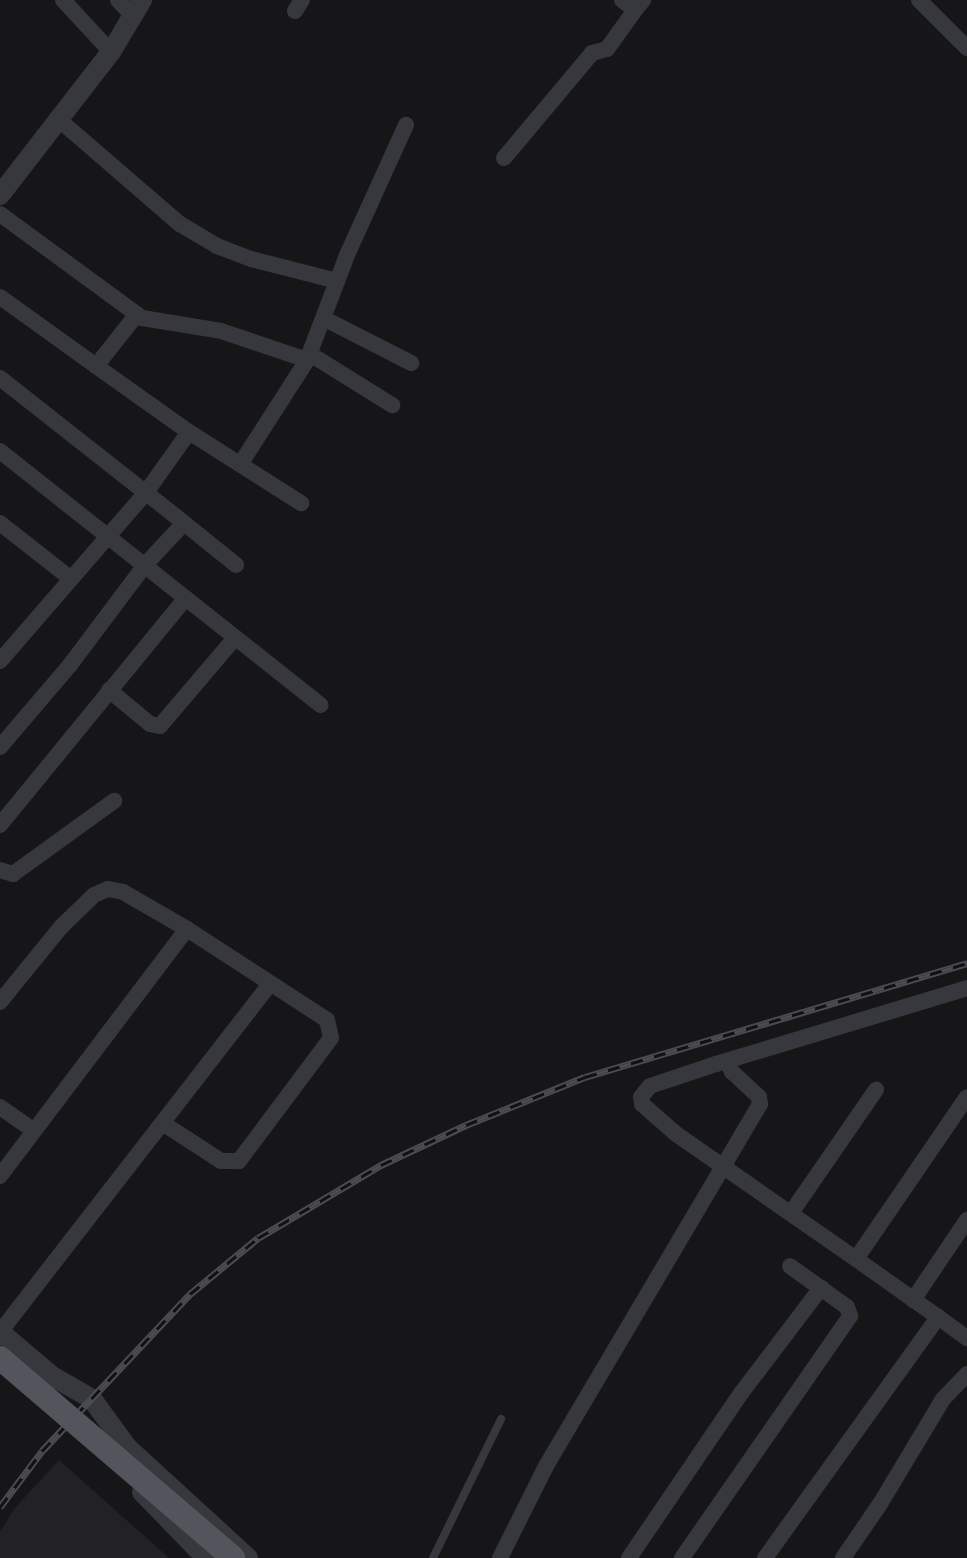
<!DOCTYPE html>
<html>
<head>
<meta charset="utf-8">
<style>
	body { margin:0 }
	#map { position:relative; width:967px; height:1558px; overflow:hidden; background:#161618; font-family:Overpass,sans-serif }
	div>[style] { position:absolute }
	.built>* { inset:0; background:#222225 }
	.service>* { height:8px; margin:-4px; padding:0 4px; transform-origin:4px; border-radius:4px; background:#37383d }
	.minor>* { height:16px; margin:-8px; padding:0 8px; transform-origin:8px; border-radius:8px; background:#37383d }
	.tertiary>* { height:20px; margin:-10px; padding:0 10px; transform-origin:10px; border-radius:10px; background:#37383d }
	.rail>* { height:7px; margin-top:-3.5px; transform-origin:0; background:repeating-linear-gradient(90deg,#111113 0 12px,#4a4c52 0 24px); box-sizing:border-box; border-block:2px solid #4a4c52 }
	.primary-bridge>* { height:24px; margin:-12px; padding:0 12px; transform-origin:12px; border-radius:12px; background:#53555c }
	span { translate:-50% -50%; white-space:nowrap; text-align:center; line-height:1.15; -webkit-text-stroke:8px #111113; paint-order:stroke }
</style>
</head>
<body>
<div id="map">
	<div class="built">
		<div style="clip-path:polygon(59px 1460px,169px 1558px,0 1558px,0 1532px,14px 1509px)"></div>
	</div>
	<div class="service">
		<div style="left:433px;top:1558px;width:155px;rotate:-63.9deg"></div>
	</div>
	<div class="minor">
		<div style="left:63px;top:0;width:71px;rotate:47.3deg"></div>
		<div style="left:118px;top:0;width:22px;rotate:47deg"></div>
		<div style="left:622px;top:0;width:16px;rotate:38deg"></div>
		<div style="left:635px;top:10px;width:13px;rotate:-51deg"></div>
		<div style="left:919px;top:0;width:68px;rotate:45deg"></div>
		<div style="left:295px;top:11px;width:13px;rotate:-58deg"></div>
		<div style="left:57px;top:118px;width:162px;rotate:40.8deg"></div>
		<div style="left:180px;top:224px;width:43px;rotate:30.7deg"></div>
		<div style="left:217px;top:246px;width:36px;rotate:21deg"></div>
		<div style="left:251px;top:259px;width:89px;rotate:14.3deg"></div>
		<div style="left:504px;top:158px;width:137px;rotate:-50deg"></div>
		<div style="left:592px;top:53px;width:16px;rotate:-15deg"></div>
		<div style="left:607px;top:49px;width:48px;rotate:-54.3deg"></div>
		<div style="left:0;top:214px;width:176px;rotate:36.2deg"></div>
		<div style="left:142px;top:318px;width:80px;rotate:9.3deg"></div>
		<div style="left:221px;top:331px;width:91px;rotate:18.6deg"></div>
		<div style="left:307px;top:360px;width:112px;rotate:-69.1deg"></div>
		<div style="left:347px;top:255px;width:143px;rotate:-65.6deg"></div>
		<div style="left:0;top:297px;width:118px;rotate:35.7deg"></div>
		<div style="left:96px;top:366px;width:66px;rotate:-51.7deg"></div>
		<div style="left:325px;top:319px;width:97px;rotate:27.1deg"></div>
		<div style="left:310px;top:354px;width:97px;rotate:31.9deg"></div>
		<div style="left:96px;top:366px;width:114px;rotate:35.4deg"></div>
		<div style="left:189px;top:432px;width:133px;rotate:32.4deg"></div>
		<div style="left:0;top:378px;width:234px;rotate:38.2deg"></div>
		<div style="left:0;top:451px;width:409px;rotate:38.4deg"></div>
		<div style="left:241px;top:463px;width:122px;rotate:-57.3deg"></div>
		<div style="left:0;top:523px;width:89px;rotate:38.2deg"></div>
		<div style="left:0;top:661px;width:225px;rotate:-49.1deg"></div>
		<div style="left:147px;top:491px;width:72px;rotate:-54.6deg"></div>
		<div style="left:109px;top:690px;width:53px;rotate:39.7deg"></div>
		<div style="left:150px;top:724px;width:10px;rotate:11deg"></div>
		<div style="left:160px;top:726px;width:116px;rotate:-49.6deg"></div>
		<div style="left:0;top:747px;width:108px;rotate:-49.5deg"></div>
		<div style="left:70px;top:665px;width:125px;rotate:-53.1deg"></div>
		<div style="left:145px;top:565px;width:57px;rotate:-47.1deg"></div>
		<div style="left:184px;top:523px;width:67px;rotate:38.9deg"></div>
		<div style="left:0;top:825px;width:293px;rotate:-50.7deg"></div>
		<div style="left:0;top:870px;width:14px;rotate:17deg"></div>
		<div style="left:13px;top:874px;width:125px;rotate:-35.9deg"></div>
		<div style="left:0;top:1002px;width:97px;rotate:-50.9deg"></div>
		<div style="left:61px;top:927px;width:46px;rotate:-44.1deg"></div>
		<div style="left:94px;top:895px;width:15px;rotate:-23deg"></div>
		<div style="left:108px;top:889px;width:15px;rotate:11deg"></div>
		<div style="left:123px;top:892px;width:74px;rotate:30deg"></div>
		<div style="left:187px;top:929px;width:167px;rotate:33deg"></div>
		<div style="left:327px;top:1020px;width:18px;rotate:77deg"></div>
		<div style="left:331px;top:1038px;width:154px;rotate:126.8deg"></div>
		<div style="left:239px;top:1161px;width:18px;rotate:180deg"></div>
		<div style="left:221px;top:1161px;width:68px;rotate:-147deg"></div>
		<div style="left:0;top:1107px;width:40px;rotate:34.9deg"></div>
		<div style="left:0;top:1176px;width:310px;rotate:-52.9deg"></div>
		<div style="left:791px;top:1213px;width:150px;rotate:-55.4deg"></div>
		<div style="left:856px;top:1259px;width:221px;rotate:-145.2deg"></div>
		<div style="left:675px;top:1133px;width:44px;rotate:-138.7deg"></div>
		<div style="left:642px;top:1104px;width:7px;rotate:-98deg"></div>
		<div style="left:641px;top:1097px;width:14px;rotate:-51deg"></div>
		<div style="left:650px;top:1086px;width:70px;rotate:-18.4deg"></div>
		<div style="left:716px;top:1064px;width:262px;rotate:-16.8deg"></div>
		<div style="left:913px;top:1300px;width:97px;rotate:-56deg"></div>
		<div style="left:938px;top:1317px;width:36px;rotate:36deg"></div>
		<div style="left:0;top:1332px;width:440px;rotate:-52.2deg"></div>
		<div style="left:500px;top:1558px;width:103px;rotate:-63.4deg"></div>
		<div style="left:546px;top:1466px;width:421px;rotate:-59.4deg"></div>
		<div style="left:760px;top:1104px;width:7px;rotate:-98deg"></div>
		<div style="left:759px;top:1097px;width:37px;rotate:-137deg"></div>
		<div style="left:732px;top:1072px;width:12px;rotate:-114deg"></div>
		<div style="left:629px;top:1558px;width:201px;rotate:-55.8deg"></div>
		<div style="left:742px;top:1392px;width:131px;rotate:-52.8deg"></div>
		<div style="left:682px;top:1558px;width:295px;rotate:-55.2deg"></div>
		<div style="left:850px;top:1316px;width:9px;rotate:-108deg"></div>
		<div style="left:847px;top:1307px;width:70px;rotate:-144.3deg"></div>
		<div style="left:765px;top:1558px;width:297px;rotate:-54.3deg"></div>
		<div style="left:938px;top:1317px;width:100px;rotate:-144.7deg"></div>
		<div style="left:856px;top:1259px;width:196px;rotate:-55.6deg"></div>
		<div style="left:843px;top:1558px;width:65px;rotate:-55.6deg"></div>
		<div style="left:880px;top:1504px;width:122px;rotate:-59deg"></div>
		<div style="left:943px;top:1399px;width:35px;rotate:-46deg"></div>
	</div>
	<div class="tertiary">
		<div style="left:0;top:195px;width:181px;rotate:-52.2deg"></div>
		<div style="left:111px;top:52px;width:61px;rotate:-59.2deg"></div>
		<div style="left:0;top:1332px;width:68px;rotate:40.2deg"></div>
		<div style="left:52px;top:1376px;width:46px;rotate:29.9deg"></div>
		<div style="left:92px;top:1399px;width:59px;rotate:53.9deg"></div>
		<div style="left:127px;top:1447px;width:164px;rotate:42.5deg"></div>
		<div style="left:142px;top:1492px;width:92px;rotate:45.9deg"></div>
	</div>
	<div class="rail">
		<div style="left:0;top:1507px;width:70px;rotate:-53.1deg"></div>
		<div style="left:42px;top:1451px;width:216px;rotate:-46.7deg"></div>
		<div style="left:190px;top:1294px;width:88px;rotate:-39.5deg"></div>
		<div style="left:258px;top:1238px;width:143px;rotate:-30.7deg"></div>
		<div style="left:381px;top:1165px;width:94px;rotate:-25.2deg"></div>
		<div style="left:466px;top:1125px;width:128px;rotate:-22deg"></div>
		<div style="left:585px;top:1077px;width:399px;rotate:-16.6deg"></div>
	</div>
	<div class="primary-bridge">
		<div style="left:0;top:1358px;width:307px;rotate:40.6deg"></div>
	</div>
</div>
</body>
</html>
